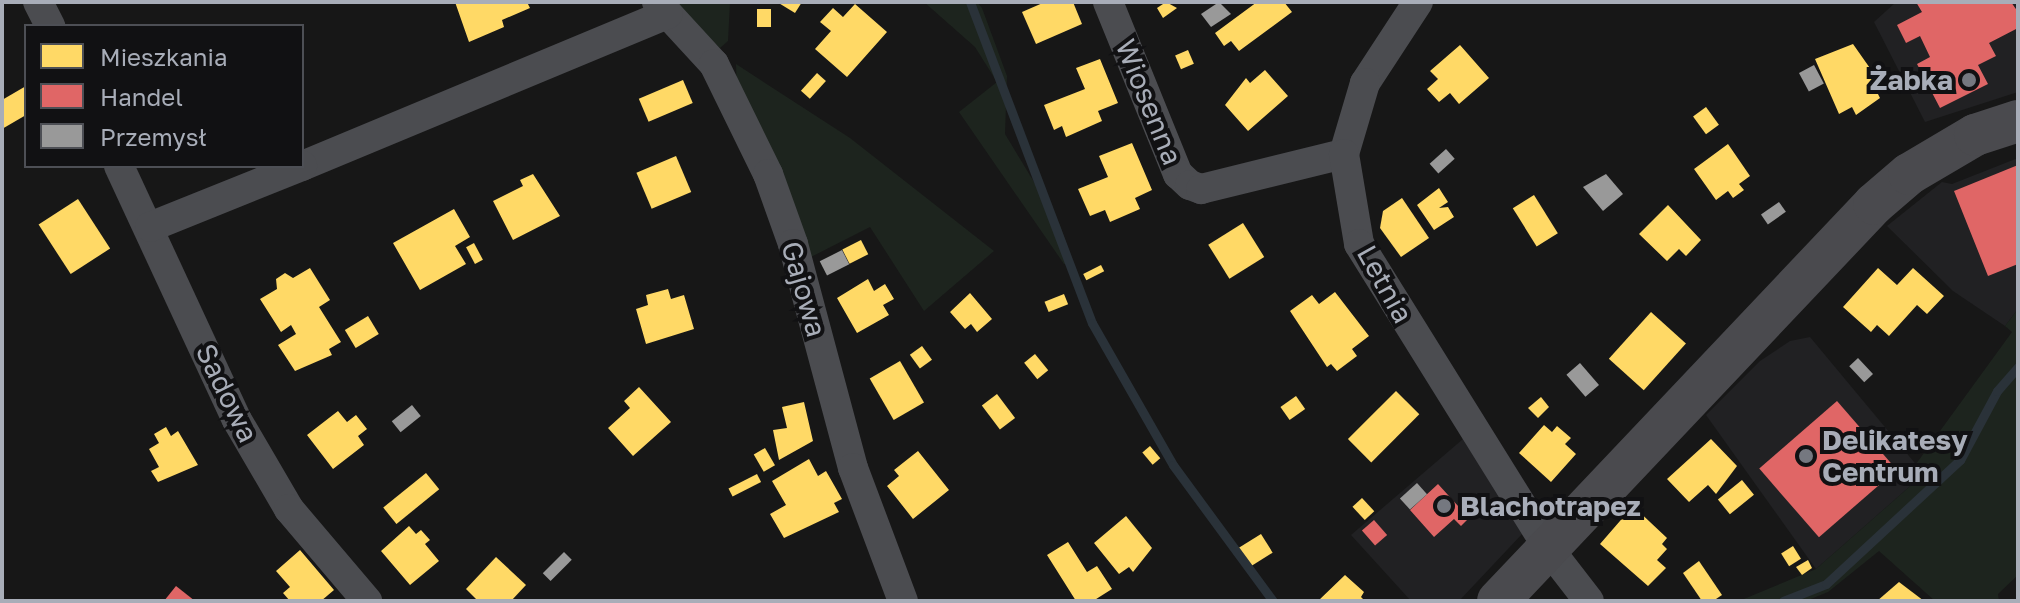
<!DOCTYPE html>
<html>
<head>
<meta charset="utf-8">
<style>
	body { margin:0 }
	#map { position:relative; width:2020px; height:603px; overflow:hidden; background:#171717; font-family:"Golos Text",sans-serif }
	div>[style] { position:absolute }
	.built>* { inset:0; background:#212123 }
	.green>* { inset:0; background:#1d241e }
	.homes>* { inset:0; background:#ffd966; transform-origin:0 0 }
	.shops>* { inset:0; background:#e06666; transform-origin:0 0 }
	.industry>* { inset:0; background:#999; transform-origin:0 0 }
	.stream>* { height:9px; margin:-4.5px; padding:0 4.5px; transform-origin:4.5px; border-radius:4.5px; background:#2a3239 }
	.minor>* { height:30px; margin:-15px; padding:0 15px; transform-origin:15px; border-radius:15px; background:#4b4c50 }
	.secondary>* { height:42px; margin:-21px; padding:0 21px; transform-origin:21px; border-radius:21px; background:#4a4a4e }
	.dots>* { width:22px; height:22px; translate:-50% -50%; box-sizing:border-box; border:4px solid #111113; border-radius:50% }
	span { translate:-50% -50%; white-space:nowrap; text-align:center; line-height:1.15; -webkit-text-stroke:8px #111113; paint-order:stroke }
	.poi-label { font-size:28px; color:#a8adb8; font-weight:700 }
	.right { translate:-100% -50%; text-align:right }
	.left { translate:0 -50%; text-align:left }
	.street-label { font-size:28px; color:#a8adb8 }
	.frame { position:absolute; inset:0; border:4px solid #a8adb8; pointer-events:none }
	.legend { position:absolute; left:24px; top:24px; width:280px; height:144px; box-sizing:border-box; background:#111113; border:2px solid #4d4f55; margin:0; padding:10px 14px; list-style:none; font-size:24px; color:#a8adb8 }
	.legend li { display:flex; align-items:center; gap:16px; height:40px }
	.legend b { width:40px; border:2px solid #4d4f55 }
</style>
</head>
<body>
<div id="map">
	<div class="built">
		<div style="clip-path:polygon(1896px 2px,2018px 2px,2018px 92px,1925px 122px,1874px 22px)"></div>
		<div style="clip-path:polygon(2018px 158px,2018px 309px,2005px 326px,1953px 291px,1887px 226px,1942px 182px,1952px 184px)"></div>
		<div style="clip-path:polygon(1810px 337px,1924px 474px,1816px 569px,1706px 415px,1760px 361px,1790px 341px)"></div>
		<div style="clip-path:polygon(1463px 439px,1523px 533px,1459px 601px,1411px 601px,1351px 535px)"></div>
	</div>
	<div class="green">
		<div style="clip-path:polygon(669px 2px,730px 2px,728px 41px,720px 48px)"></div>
		<div style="clip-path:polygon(924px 2px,977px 2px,982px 8px,1007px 76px,1005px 134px,1060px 225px,1074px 265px,1064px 264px,959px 112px,997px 82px,975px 47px)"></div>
		<div style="clip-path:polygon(736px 64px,850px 138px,994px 251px,924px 311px,870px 227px,805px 260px,737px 94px)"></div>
		<div style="clip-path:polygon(2018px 309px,2018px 575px,1998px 594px,1999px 601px,1935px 601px,1879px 551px,1828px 592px,1806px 601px,1739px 601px,1816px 569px,1924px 474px,1916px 464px,2012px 332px,2005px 326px)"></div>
	</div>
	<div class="homes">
		<div style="clip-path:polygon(455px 2px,527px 2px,530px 8px,502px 20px,504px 27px,469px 42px)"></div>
		<div style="clip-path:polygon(777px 2px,802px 2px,795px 13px)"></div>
		<div style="clip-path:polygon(1045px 2px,1073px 2px,1082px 24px,1036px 44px,1022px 12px)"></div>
		<div style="clip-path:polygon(1166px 2px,1177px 8px,1163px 18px,1157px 8px)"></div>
		<div style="clip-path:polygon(1257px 2px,1284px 2px,1292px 12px,1239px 51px,1231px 41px,1224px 46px,1215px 33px)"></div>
		<div style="clip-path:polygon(855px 4px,887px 32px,847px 77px,815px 49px,831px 31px,820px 22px,833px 8px,843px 17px)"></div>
		<div style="left:757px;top:9px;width:14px;height:18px"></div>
		<div style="clip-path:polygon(1853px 44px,1879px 81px,1873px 84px,1880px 98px,1856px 115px,1852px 107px,1839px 114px,1815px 59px)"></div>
		<div style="clip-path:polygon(1460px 45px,1489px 78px,1459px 104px,1450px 93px,1439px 102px,1427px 89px,1438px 79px,1430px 71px)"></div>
		<div style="left:1188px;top:50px;width:15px;height:14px;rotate:67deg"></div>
		<div style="clip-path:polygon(1100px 59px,1118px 103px,1098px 111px,1102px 121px,1066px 137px,1062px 126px,1054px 130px,1044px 105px,1085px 89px,1076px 68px)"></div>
		<div style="clip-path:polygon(1265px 70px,1288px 96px,1248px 131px,1225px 105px,1246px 78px,1250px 83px)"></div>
		<div style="left:817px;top:73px;width:12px;height:24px;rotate:42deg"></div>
		<div style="left:683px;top:80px;width:25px;height:48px;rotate:67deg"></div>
		<div style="clip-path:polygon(26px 86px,26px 115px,2px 129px,2px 100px)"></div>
		<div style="left:1706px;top:107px;width:22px;height:16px;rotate:54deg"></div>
		<div style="clip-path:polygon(1132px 143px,1152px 190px,1135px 198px,1140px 209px,1110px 222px,1105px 210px,1090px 216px,1078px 189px,1108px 177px,1099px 156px)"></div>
		<div style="clip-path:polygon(1728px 144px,1750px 176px,1739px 184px,1744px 190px,1733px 198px,1728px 191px,1716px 200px,1694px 169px)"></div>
		<div style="left:676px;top:156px;width:39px;height:43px;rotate:67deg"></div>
		<div style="clip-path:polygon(533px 174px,560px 216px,513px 240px,493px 201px,523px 186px,520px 180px)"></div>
		<div style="clip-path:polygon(1439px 188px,1448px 202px,1439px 208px,1448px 207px,1454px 217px,1434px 230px,1417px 205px)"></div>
		<div style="left:1534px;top:195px;width:45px;height:25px;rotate:58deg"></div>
		<div style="clip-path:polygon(1402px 198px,1429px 238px,1401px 257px,1380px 228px,1383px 211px)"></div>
		<div style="left:78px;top:199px;width:59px;height:47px;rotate:57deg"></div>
		<div style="clip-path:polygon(1668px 205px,1701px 240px,1686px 256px,1679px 249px,1667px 261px,1639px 234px)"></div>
		<div style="clip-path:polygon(454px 209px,470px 237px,455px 246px,466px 264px,420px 290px,393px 243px)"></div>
		<div style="left:1243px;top:223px;width:40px;height:41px;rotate:58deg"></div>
		<div style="left:861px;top:240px;width:16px;height:21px;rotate:63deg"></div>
		<div style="left:474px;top:243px;width:19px;height:9px;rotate:62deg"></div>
		<div style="left:1101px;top:265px;width:7px;height:20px;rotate:63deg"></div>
		<div style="clip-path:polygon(310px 268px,330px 300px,319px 307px,341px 342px,329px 349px,332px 355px,295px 371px,278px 345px,296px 334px,291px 325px,281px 332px,260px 299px,277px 289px,276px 279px,285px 273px,293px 278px)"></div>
		<div style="clip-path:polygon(1878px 268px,1897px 285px,1913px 268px,1944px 296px,1927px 314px,1917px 305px,1889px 336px,1877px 325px,1871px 332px,1843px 307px)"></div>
		<div style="clip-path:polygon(868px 279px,874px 291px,885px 284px,894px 299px,883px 305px,889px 315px,857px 333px,837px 298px)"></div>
		<div style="clip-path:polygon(668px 289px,671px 299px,684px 295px,694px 329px,646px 344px,636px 309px,648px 305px,646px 295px)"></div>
		<div style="clip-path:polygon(1335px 292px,1369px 336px,1352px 349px,1357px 356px,1337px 371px,1331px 364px,1327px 367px,1290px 311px,1312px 295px,1319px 304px)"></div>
		<div style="clip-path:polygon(970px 293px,992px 319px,977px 332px,971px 324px,965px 329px,950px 312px)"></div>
		<div style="left:1064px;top:294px;width:11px;height:21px;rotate:68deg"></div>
		<div style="left:1651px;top:312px;width:47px;height:63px;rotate:42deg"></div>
		<div style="left:368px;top:316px;width:21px;height:27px;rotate:59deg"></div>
		<div style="left:922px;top:346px;width:17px;height:15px;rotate:54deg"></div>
		<div style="left:1035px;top:354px;width:21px;height:14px;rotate:51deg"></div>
		<div style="left:900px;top:361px;width:48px;height:35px;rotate:60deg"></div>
		<div style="clip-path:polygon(639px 387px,671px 422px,633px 456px,608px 428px,630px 408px,624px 401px)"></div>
		<div style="left:1396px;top:391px;width:33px;height:68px;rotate:45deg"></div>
		<div style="left:997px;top:394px;width:30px;height:19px;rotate:53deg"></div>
		<div style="left:1296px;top:396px;width:16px;height:19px;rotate:55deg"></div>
		<div style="clip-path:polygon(1541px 397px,1549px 407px,1538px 418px,1528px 408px)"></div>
		<div style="clip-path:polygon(804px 402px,813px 441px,779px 460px,773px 430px,787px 428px,782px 407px)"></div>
		<div style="clip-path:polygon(338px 411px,347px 422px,356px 415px,367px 429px,358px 436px,364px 445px,333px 469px,307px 435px)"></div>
		<div style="clip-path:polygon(1544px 425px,1552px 432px,1557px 426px,1571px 438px,1565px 444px,1576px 454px,1551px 482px,1519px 453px)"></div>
		<div style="clip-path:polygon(166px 427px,171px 436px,178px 431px,198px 465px,158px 482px,151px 471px,159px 467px,149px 449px,159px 443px,154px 434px)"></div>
		<div style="clip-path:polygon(1711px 439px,1737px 466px,1716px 494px,1708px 485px,1689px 502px,1667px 479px)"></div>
		<div style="left:1150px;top:446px;width:16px;height:10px;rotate:50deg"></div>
		<div style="left:765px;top:448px;width:20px;height:13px;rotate:60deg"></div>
		<div style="clip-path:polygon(918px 451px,949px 490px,913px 519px,887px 486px,899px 476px,894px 470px)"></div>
		<div style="clip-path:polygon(809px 459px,818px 476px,826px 471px,842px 499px,834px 503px,839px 512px,784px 538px,770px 514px,786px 505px,772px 481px)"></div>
		<div style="left:426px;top:473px;width:21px;height:55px;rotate:51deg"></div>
		<div style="left:757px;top:474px;width:9px;height:32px;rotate:63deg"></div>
		<div style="left:1742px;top:480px;width:19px;height:31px;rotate:51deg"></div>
		<div style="left:1362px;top:498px;width:18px;height:13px;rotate:47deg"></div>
		<div style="clip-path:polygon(1633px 506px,1667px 538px,1662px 544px,1667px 549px,1657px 560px,1666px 568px,1648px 586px,1600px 544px)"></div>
		<div style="clip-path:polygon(1126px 516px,1152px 548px,1133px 572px,1129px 567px,1119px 574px,1094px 543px)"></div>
		<div style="clip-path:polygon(409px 526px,416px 534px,421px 530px,430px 540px,425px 544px,439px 561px,410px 585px,381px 551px)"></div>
		<div style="left:1261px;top:534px;width:22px;height:28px;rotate:58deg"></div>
		<div style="clip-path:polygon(1068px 542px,1087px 572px,1097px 566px,1112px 589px,1093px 601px,1076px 601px,1047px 555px)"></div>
		<div style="left:1793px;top:546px;width:15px;height:14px;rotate:58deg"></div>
		<div style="clip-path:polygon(300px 550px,334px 590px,321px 601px,290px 601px,283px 593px,290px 587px,276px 571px)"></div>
		<div style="clip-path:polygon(496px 557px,526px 585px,511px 601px,478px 601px,466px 589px)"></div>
		<div style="clip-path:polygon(1808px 560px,1812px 568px,1802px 575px,1796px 567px)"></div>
		<div style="clip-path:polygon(1699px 561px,1722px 595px,1713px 601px,1702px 601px,1683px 573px)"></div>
		<div style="clip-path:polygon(1345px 575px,1364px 592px,1361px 597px,1365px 601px,1318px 601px)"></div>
		<div style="clip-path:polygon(1899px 582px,1924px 601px,1877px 601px)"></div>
	</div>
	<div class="shops">
		<div style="clip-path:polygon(1916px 2px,2011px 2px,2018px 12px,2018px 28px,1989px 43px,1996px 56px,1978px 65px,1988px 84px,1940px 108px,1917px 64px,1930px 57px,1920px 36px,1906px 43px,1897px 25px,1922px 12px)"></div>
		<div style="clip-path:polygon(2018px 165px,2018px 264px,1988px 276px,1954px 191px)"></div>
		<div style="left:1837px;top:401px;width:91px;height:103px;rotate:49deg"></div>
		<div style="clip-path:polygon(1438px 484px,1469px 518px,1461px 526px,1454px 519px,1434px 537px,1410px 510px)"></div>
		<div style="left:1374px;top:520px;width:20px;height:16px;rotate:49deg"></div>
		<div style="clip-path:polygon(176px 586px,195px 601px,164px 601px)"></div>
	</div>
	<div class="industry">
		<div style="clip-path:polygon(1219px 2px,1231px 14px,1211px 27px,1201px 14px)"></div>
		<div style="left:1814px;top:65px;width:21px;height:17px;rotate:62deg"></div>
		<div style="left:1446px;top:149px;width:13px;height:22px;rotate:48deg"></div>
		<div style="clip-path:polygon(1606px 174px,1623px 194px,1603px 211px,1583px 187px)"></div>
		<div style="left:1779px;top:202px;width:12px;height:22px;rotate:55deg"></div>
		<div style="left:842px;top:250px;width:16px;height:25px;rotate:63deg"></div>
		<div style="left:1858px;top:358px;width:22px;height:12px;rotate:47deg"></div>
		<div style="left:1580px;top:363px;width:29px;height:18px;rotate:49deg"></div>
		<div style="left:412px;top:405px;width:14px;height:26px;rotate:51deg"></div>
		<div style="left:1417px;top:483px;width:15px;height:23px;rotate:48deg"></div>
		<div style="left:564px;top:552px;width:11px;height:30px;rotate:45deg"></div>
	</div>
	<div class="stream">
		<div style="left:970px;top:2px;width:343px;rotate:69.2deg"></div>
		<div style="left:1092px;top:323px;width:163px;rotate:60.3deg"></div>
		<div style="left:1173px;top:465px;width:169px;rotate:53.7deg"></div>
		<div style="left:1783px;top:601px;width:46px;rotate:-21.6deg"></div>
		<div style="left:1826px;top:584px;width:183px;rotate:-42.8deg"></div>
		<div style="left:1960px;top:460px;width:78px;rotate:-61.8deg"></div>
		<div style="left:1997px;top:391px;width:32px;rotate:-49deg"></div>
	</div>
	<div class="minor">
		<div style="left:38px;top:2px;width:27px;rotate:63deg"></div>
		<div style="left:657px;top:2px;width:84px;rotate:47.4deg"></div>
		<div style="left:714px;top:64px;width:123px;rotate:63.9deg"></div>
		<div style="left:768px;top:174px;width:74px;rotate:70.3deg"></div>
		<div style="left:793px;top:244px;width:232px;rotate:75deg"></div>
		<div style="left:853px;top:468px;width:142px;rotate:69.4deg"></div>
		<div style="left:1108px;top:2px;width:186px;rotate:67.9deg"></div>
		<div style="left:1178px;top:174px;width:16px;rotate:43deg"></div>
		<div style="left:1190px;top:185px;width:12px;rotate:20deg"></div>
		<div style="left:1201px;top:189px;width:147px;rotate:-13.8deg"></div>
		<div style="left:1418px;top:2px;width:97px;rotate:123.2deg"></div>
		<div style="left:1365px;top:83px;width:74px;rotate:106.5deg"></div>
		<div style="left:1344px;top:154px;width:91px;rotate:80.5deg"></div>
		<div style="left:1359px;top:244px;width:358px;rotate:58.1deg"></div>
		<div style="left:1548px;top:548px;width:67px;rotate:52.3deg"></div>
		<div style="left:119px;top:166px;width:280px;rotate:65.1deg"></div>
		<div style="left:237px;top:420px;width:103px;rotate:59.7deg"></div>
		<div style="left:289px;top:509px;width:121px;rotate:49.7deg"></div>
		<div style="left:302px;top:166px;width:396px;rotate:-22.6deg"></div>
		<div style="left:150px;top:227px;width:164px;rotate:-21.9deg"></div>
	</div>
	<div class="secondary">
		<div style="left:1498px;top:601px;width:547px;rotate:-46.56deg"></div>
		<div style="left:1874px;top:204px;width:46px;rotate:-40.6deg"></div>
		<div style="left:1909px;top:174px;width:77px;rotate:-30.6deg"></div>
		<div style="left:1975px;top:135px;width:45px;rotate:-18deg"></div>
	</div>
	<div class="dots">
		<div style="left:1969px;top:80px;background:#757880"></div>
		<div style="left:1806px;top:456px;background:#757880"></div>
		<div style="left:1444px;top:506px;background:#757880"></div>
	</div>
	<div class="poi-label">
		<span class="right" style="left:1953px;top:80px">Żabka</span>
		<span class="left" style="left:1822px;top:456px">Delikatesy<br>Centrum</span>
		<span class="left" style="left:1460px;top:506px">Blachotrapez</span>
	</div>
	<div class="street-label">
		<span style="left:1149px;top:102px;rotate:68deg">Wiosenna</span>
		<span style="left:1385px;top:284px;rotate:61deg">Letnia</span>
		<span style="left:804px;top:289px;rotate:74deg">Gajowa</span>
		<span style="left:227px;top:393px;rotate:64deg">Sadowa</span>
	</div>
	<div class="frame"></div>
	<ul class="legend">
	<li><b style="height:22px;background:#ffd966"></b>Mieszkania</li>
	<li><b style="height:22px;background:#e06666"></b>Handel</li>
	<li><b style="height:22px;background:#999"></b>Przemysł</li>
	</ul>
</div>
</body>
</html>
